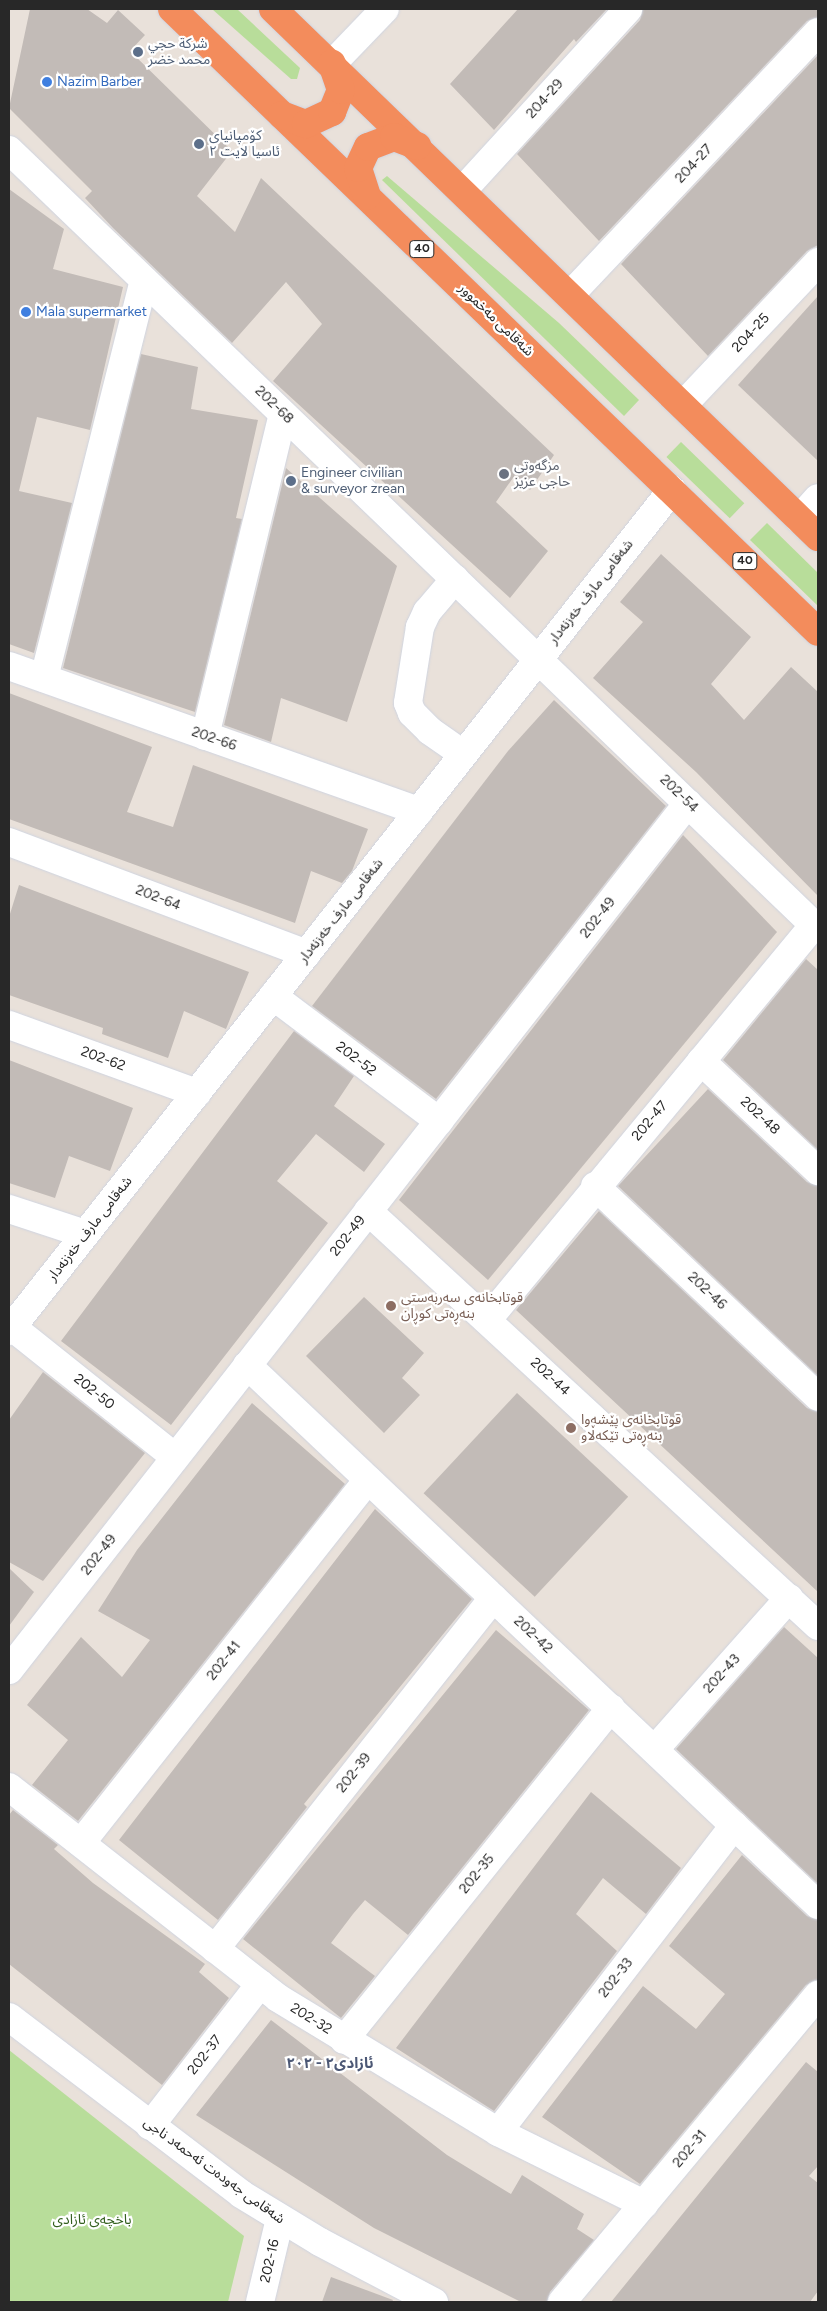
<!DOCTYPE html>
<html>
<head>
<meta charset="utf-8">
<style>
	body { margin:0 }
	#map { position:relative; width:827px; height:2311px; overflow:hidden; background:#e9e1da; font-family:Figtree,"Noto Sans Arabic",sans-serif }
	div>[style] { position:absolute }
	.green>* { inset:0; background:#b8dd9a; transform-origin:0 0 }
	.building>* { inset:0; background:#c2bbb7; transform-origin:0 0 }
	.roads { filter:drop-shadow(0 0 1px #cfd4e0) drop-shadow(0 0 1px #cfd4e0) }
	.minor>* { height:28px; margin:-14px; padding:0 14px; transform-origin:14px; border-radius:14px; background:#fff }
	.highway>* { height:28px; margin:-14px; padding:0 14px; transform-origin:14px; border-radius:14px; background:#f38c5c }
	.dots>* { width:14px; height:14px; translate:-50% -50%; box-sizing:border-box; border:2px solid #fff; border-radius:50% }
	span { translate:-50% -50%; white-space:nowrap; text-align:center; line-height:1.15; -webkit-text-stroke:4.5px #fff; paint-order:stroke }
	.shield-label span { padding:1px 4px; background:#fff; border:1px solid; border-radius:4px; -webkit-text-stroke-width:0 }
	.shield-label { font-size:12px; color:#282828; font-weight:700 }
	.service-label { font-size:14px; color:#4e5e75 }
	.left { translate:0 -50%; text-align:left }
	.shop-label { font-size:14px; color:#366cbe }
	.street-label { font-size:14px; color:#282828 }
	.worship-label { font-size:14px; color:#5b616d }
	.education-label { font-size:14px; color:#785e54 }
	.park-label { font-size:14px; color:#335f1e }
	.neighbourhood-label { font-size:15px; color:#4c5875; font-weight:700 }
	.frame { position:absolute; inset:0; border:10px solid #282828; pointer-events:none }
</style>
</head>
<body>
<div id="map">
	<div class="green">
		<div style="clip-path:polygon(212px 9px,237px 9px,300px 68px,297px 79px,291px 79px)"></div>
		<div style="clip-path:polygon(387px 176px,559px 323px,639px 400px,624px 416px,382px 180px)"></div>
		<div style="left:681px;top:442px;width:88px;height:21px;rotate:44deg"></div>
		<div style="clip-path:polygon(767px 523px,818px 573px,818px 606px,750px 540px)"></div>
		<div style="clip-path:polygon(9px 2050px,244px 2236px,228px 2302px,9px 2302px)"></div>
	</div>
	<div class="building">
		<div style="clip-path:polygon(30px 9px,87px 9px,107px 23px,118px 10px,145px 35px,130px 51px,232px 151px,197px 196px,235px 232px,261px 178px,554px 455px,530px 490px,515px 475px,496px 502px,548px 551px,510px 598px,273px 381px,322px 324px,286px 282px,232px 343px,113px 228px,85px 198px,92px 191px,9px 108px)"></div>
		<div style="clip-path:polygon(518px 9px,607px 9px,576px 42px,574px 39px,494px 130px,450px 84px)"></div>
		<div style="clip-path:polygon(643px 9px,818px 9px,818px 17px,807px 21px,599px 241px,517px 154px,640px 20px)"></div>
		<div style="clip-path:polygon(818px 55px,818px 245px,807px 251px,708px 356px,621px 264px)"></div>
		<div style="clip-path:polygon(9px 189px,64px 229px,53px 269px,123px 287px,90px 430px,37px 417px,19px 491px,72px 503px,34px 653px,9px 644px)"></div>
		<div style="clip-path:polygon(818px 296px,818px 461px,738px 385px)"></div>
		<div style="clip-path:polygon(141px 354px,198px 367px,191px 409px,258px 420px,236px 518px,242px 519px,195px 712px,63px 668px)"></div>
		<div style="clip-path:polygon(286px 468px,397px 566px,347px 722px,281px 698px,271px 742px,224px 725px)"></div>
		<div style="clip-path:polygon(661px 554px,751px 637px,711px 684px,744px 720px,791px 667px,818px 692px,818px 896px,696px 772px,593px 678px,643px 622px,620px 602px)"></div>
		<div style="clip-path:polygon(9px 693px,152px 747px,127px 812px,173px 827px,193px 765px,368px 829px,352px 871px,342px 883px,311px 871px,295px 923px,9px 819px)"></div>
		<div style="clip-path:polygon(554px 700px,666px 806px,436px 1099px,312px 1006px,508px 751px)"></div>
		<div style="clip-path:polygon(683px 835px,777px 932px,488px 1280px,399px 1200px)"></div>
		<div style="clip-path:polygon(19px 885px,249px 972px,226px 1029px,184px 1011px,168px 1058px,102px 1034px,103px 1028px,9px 995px,9px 917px)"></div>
		<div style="clip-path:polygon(806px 959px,818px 970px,818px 1150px,723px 1060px)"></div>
		<div style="clip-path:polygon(294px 1031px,354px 1076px,334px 1106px,385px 1144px,364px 1172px,316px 1134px,277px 1181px,328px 1223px,171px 1425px,61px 1341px)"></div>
		<div style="clip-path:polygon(9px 1060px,133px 1108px,110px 1171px,69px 1156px,55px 1198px,9px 1183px)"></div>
		<div style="clip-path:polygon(708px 1089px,807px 1182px,818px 1186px,818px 1376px,618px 1186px)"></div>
		<div style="clip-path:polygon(599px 1211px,807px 1408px,818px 1412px,818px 1592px,516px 1310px)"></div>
		<div style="clip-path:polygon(364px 1297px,424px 1353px,402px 1378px,420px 1395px,384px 1433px,306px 1356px)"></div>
		<div style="clip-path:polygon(43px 1372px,145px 1453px,43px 1581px,9px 1562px,9px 1420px)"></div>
		<div style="left:517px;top:1393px;width:152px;height:137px;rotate:43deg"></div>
		<div style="clip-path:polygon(252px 1403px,345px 1484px,78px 1821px,32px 1785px,68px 1740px,27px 1705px,81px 1637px,122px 1677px,150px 1640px,98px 1611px,137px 1550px)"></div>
		<div style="clip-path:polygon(375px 1509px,472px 1599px,304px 1804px,307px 1807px,218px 1920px,119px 1840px)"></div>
		<div style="clip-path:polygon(9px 1568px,34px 1592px,9px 1626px)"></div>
		<div style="clip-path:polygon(784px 1627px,818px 1658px,818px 1884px,676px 1749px)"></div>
		<div style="clip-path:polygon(496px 1630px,589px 1710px,408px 1935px,365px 1900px,353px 1914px,331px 1943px,375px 1976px,341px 2018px,243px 1939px)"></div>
		<div style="clip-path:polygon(591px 1792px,681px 1868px,646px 1914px,603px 1878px,576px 1914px,617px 1951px,494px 2111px,396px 2048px)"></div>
		<div style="clip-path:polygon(13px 1810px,58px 1845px,54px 1849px,93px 1883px,205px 1964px,199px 1972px,229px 1998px,162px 2085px,9px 1964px,9px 1815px)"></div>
		<div style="clip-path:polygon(742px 1855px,807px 1916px,818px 1920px,818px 1980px,806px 1985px,640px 2184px,542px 2117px,643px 1986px,696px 2029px,725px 1994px,669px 1946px)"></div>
		<div style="clip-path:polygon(271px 2020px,447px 2155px,511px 2194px,522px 2175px,584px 2214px,577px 2229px,594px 2240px,550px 2292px,547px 2302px,521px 2302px,374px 2228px,196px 2115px)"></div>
		<div style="clip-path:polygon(806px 2062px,818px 2072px,818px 2166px,809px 2176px,818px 2183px,818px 2291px,810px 2302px,611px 2302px)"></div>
		<div style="clip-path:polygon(331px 2277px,393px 2300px,392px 2302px,322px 2302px)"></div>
	</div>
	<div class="roads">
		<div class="minor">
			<div style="left:332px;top:64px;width:76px;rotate:-46.1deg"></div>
			<div style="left:9px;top:150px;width:1123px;rotate:43.92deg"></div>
			<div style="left:463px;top:190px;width:245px;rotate:-47.6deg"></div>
			<div style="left:570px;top:295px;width:361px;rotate:-46.7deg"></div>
			<div style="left:683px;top:405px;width:197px;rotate:-46.6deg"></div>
			<div style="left:799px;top:519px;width:28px;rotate:-48deg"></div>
			<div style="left:455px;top:579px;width:43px;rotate:130.3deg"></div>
			<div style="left:427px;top:612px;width:17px;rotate:115deg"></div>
			<div style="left:420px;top:627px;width:77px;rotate:99deg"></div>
			<div style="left:408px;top:703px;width:11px;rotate:68deg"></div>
			<div style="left:412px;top:713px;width:25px;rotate:45deg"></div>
			<div style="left:430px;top:731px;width:40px;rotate:34.9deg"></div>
			<div style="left:9px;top:666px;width:435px;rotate:19.5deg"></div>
			<div style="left:44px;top:678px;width:410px;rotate:-75.9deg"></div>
			<div style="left:205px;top:736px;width:331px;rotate:-76.4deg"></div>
			<div style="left:9px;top:842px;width:318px;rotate:20.6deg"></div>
			<div style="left:273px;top:996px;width:208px;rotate:37deg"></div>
			<div style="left:9px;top:1025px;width:200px;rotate:19.9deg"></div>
			<div style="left:701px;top:1061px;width:161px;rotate:43.2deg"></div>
			<div style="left:595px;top:1186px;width:307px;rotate:43.4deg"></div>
			<div style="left:9px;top:1209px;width:80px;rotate:18.2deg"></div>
			<div style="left:368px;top:1211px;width:612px;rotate:42.68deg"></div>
			<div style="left:488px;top:1319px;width:511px;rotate:-50.4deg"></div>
			<div style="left:12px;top:1327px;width:208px;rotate:38.6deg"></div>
			<div style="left:9px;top:1331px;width:1071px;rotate:-51.75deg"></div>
			<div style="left:247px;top:1365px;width:786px;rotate:43.4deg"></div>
			<div style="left:9px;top:1670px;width:1101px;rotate:-51.93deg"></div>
			<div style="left:655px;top:1749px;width:202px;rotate:-48.4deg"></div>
			<div style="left:9px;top:1787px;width:342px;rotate:38.1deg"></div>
			<div style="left:278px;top:1998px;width:258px;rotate:31.3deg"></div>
			<div style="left:498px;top:2132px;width:163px;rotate:26.3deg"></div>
			<div style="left:81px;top:1843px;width:463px;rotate:-51.7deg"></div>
			<div style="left:215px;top:1949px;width:448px;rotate:-51.6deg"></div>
			<div style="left:9px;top:2017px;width:292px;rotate:37.3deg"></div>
			<div style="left:241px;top:2194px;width:92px;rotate:31.3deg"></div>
			<div style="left:320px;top:2242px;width:129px;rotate:27.8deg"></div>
			<div style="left:344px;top:2040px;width:426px;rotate:-51.2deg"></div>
			<div style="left:150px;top:2126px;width:180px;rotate:-52.2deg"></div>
			<div style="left:498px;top:2132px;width:387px;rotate:-52.4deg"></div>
			<div style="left:260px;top:2302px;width:85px;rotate:-76.5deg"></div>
			<div style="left:562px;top:2302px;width:400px;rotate:-50.2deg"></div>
		</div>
		<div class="highway">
			<div style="left:172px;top:9px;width:897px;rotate:43.96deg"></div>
			<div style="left:273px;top:9px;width:759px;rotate:44.09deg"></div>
			<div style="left:282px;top:115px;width:26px;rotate:21deg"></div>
			<div style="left:306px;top:124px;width:29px;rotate:-25deg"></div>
			<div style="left:332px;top:112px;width:24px;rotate:-68deg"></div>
			<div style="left:341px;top:90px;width:28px;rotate:-109deg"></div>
			<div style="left:367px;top:196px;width:29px;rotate:-108deg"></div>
			<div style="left:358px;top:168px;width:23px;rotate:-65deg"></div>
			<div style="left:368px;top:147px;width:28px;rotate:-21deg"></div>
			<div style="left:394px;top:137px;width:25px;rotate:21deg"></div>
		</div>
	</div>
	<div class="dots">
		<div style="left:138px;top:52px;background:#5c6f8a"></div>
		<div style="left:47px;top:82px;background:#3f7fe0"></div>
		<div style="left:199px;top:144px;background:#5c6f8a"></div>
		<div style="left:26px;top:312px;background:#3f7fe0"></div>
		<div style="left:504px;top:474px;background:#6b7280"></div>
		<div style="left:291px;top:481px;background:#5c6f8a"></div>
		<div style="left:391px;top:1306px;background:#8d6e63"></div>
		<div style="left:571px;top:1428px;background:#8d6e63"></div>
	</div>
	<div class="shield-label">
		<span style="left:422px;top:249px">40</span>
		<span style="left:745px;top:561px">40</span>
	</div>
	<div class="service-label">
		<span class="left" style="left:148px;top:52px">شركة حجي<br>محمد خضر</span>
		<span class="left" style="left:209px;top:144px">کۆمپانیای<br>ئاسیا لایت ٢</span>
		<span class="left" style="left:301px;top:481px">Engineer civilian<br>&amp; surveyor zrean</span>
	</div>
	<div class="shop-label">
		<span class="left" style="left:57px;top:82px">Nazim Barber</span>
		<span class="left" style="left:36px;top:312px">Mala supermarket</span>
	</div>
	<div class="street-label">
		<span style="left:545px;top:99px;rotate:-48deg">204-29</span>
		<span style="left:694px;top:164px;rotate:-47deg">204-27</span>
		<span style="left:496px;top:320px;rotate:44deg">شەقامی مەخموور</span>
		<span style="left:751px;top:333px;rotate:-47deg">204-25</span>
		<span style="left:274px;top:405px;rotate:44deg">202-68</span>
		<span style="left:591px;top:592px;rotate:-52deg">شەقامی مارف خەزنەدار</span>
		<span style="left:214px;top:739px;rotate:19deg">202-66</span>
		<span style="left:679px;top:794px;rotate:44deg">202-54</span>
		<span style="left:158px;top:898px;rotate:21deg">202-64</span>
		<span style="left:341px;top:911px;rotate:-52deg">شەقامی مارف خەزنەدار</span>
		<span style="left:598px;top:918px;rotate:-52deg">202-49</span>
		<span style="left:103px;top:1059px;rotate:20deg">202-62</span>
		<span style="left:356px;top:1059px;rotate:37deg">202-52</span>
		<span style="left:760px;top:1116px;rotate:43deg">202-48</span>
		<span style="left:650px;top:1121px;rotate:-50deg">202-47</span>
		<span style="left:90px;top:1229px;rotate:-52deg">شەقامی مارف خەزنەدار</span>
		<span style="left:348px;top:1236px;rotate:-52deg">202-49</span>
		<span style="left:707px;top:1291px;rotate:43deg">202-46</span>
		<span style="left:550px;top:1377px;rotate:43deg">202-44</span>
		<span style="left:94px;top:1392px;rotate:39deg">202-50</span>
		<span style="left:99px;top:1555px;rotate:-52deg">202-49</span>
		<span style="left:533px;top:1635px;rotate:43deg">202-42</span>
		<span style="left:224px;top:1661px;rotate:-52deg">202-41</span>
		<span style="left:722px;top:1674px;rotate:-48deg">202-43</span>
		<span style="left:354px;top:1773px;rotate:-52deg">202-39</span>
		<span style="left:477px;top:1874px;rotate:-51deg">202-35</span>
		<span style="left:616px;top:1978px;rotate:-52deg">202-33</span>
		<span style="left:311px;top:2019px;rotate:32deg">202-32</span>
		<span style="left:205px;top:2055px;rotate:-52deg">202-37</span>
		<span style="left:690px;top:2149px;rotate:-50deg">202-31</span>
		<span style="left:214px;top:2171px;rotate:36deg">شەقامی جەودەت ئەحمەد ناجی</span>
		<span style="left:270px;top:2261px;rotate:-77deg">202-16</span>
	</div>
	<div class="worship-label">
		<span class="left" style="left:514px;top:474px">مزگەوتی<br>حاجی عزیز</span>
	</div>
	<div class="education-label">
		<span class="left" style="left:401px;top:1306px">قوتابخانەی سەربەستی<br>بنەڕەتی کوڕان</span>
		<span class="left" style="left:581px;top:1428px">قوتابخانەی پێشەوا<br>بنەڕەتی تێکەڵاو</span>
	</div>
	<div class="park-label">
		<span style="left:92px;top:2220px">باخچەی ئازادی</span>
	</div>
	<div class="neighbourhood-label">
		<span style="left:330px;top:2064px">ئازادی٢ - ٢٠٢</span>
	</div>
	<div class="frame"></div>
</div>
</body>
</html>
